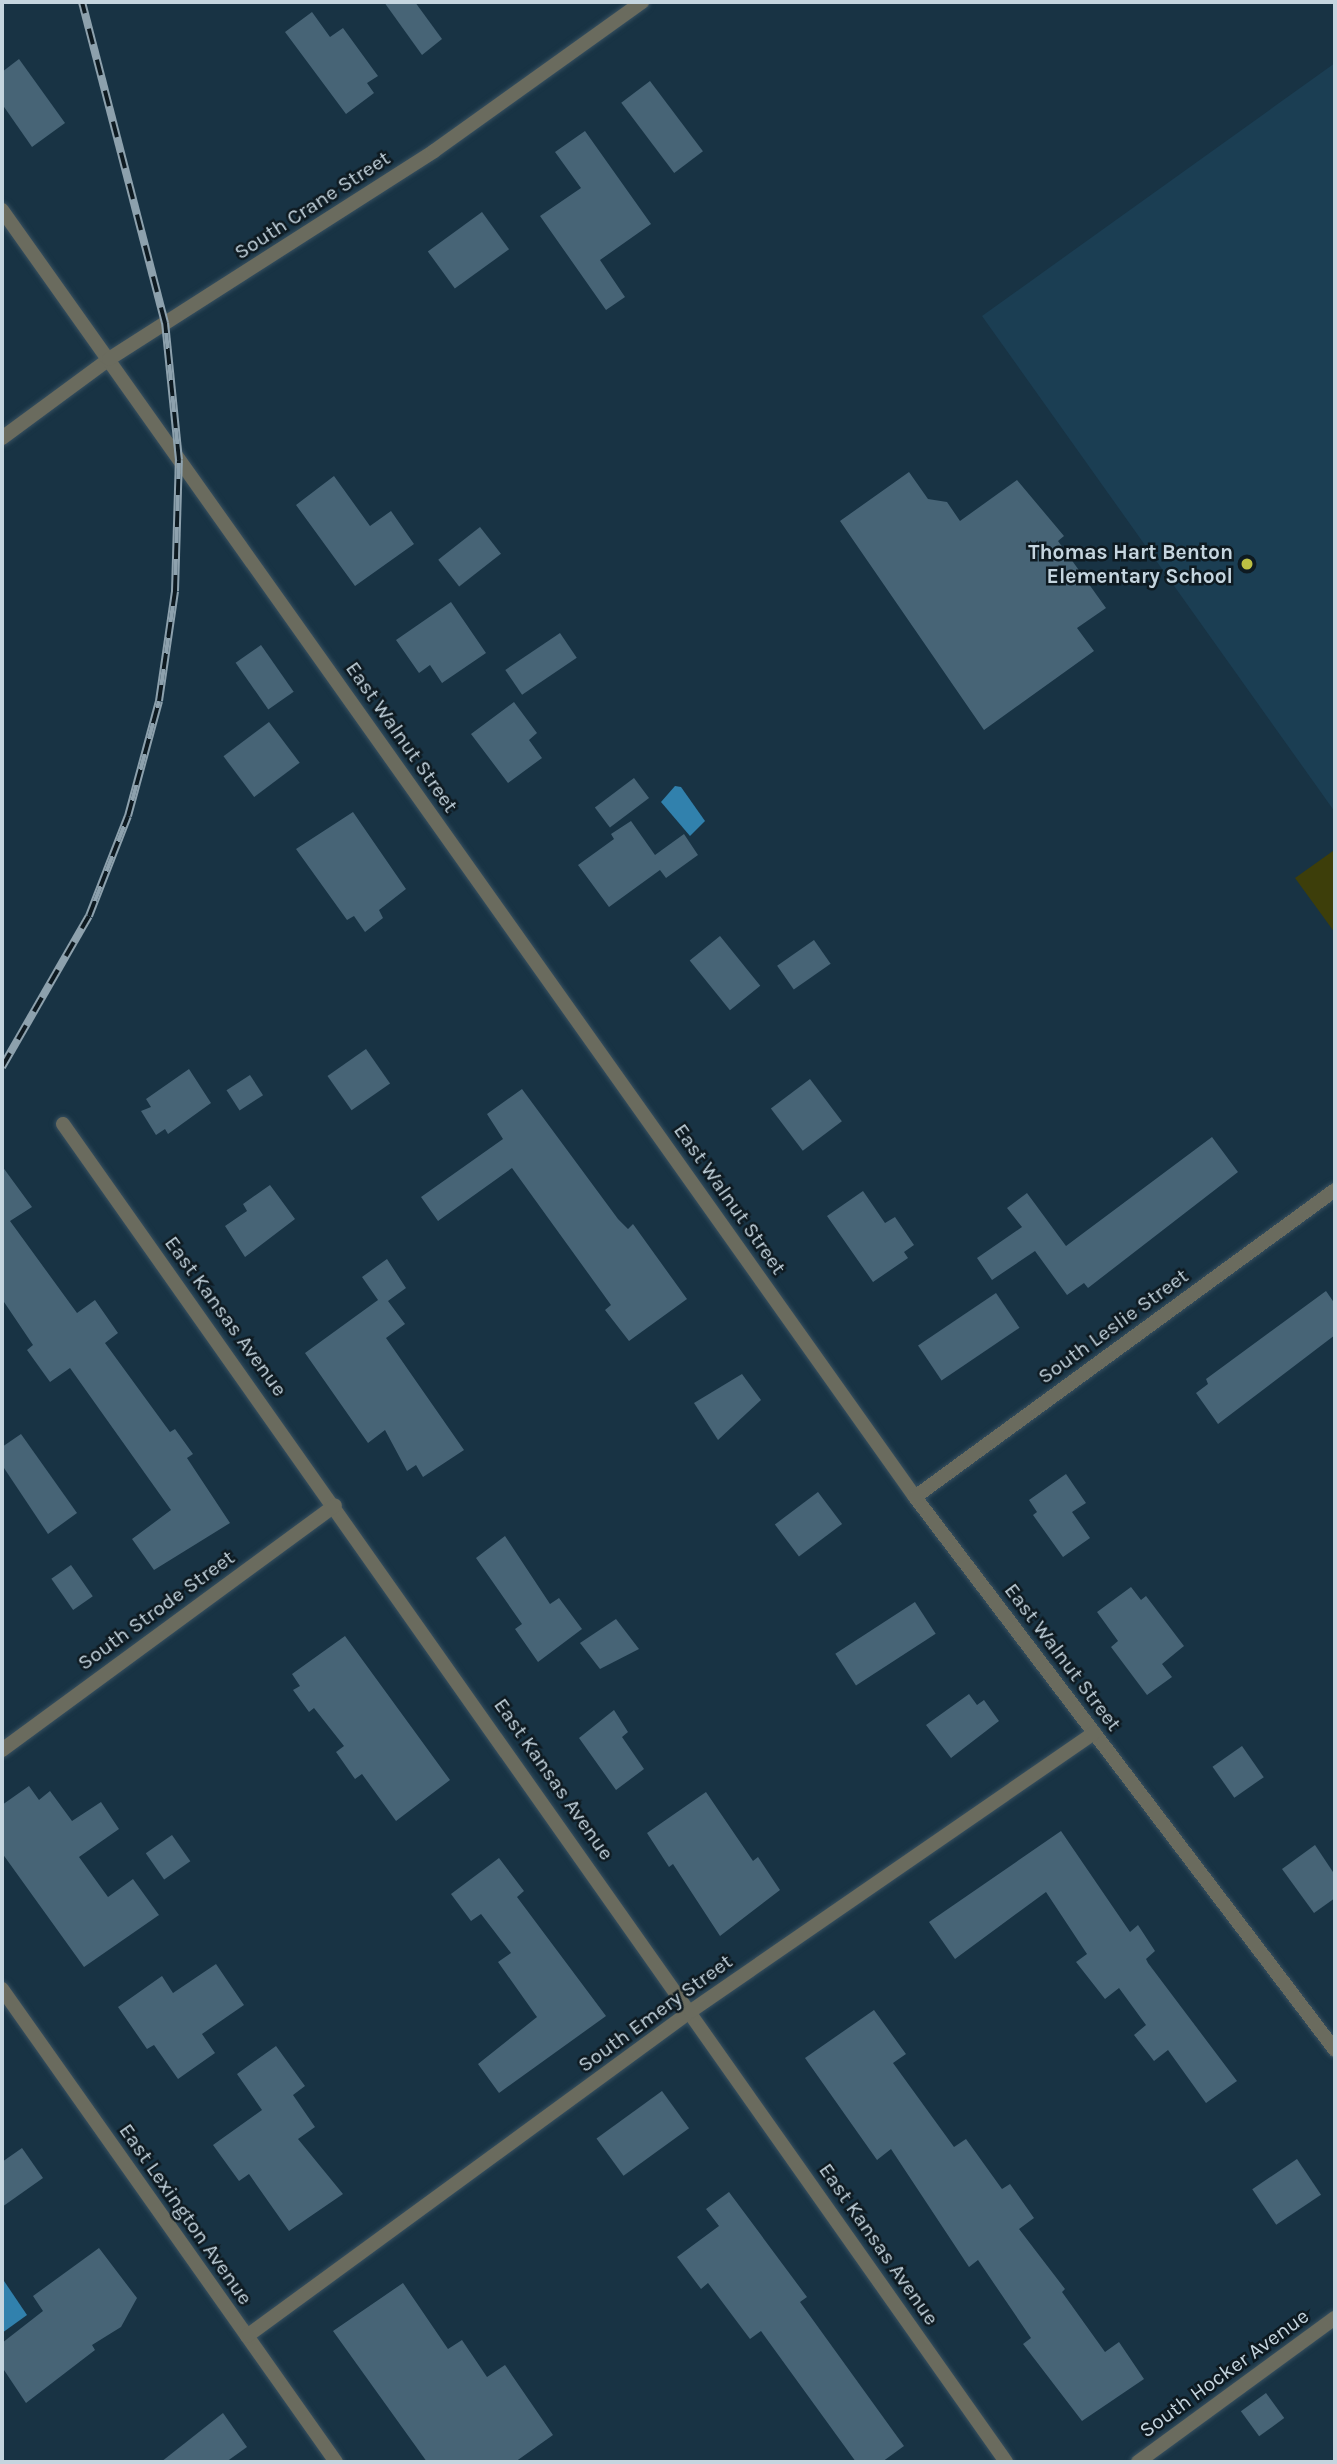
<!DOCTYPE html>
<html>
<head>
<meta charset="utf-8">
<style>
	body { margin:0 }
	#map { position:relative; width:1337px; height:2464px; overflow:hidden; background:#183344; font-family:Karla,sans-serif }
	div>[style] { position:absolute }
	.built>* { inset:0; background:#1b3e53 }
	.green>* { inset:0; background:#3d3e0a }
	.water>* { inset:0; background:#3181ad }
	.building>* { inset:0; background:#476476; transform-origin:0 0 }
	.roads { filter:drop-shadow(0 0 2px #375060) drop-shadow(0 0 2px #375060) }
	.service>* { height:14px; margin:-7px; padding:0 7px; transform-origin:7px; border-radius:7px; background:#6a6b5e }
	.minor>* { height:14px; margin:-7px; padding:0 7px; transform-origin:7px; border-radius:7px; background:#6a6b5e }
	.rail>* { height:8px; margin-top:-4px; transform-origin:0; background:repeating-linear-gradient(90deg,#0e1a21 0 16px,#8da1ad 0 32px); box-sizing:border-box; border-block:2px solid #8da1ad }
	.dots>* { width:19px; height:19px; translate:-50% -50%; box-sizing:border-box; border:4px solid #0e1a21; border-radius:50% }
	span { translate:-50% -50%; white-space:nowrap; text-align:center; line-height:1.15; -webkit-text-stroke:5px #0e1a21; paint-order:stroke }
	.street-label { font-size:21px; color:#c5d5df }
	.poi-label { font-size:21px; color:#c5d5df; font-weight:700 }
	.right { translate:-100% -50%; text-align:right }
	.frame { position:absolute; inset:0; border:4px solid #c5d5df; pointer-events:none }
</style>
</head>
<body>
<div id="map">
	<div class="built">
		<div style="clip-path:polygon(1335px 63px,1335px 812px,982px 316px)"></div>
	</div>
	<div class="green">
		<div style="clip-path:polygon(1333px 851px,1335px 854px,1335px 933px,1295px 878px)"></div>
	</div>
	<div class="water">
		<div style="clip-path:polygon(675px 786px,681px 787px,705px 821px,690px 836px,661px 802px)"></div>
		<div style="clip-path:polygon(2px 2278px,27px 2315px,2px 2333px)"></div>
	</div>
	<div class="building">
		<div style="clip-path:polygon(384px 2px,415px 2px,442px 39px,422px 55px)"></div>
		<div style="clip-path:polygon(312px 12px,330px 37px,343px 28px,378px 76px,367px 83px,374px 93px,346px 114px,285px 32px)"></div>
		<div style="clip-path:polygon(19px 59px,65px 123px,32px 147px,2px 104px,2px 72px)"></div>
		<div style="left:650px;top:81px;width:88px;height:36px;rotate:53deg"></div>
		<div style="clip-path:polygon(585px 131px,651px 224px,600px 260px,625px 297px,606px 310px,540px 216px,581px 188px,555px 152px)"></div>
		<div style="left:482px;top:212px;width:46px;height:67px;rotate:54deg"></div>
		<div style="clip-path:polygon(909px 472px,928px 499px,947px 502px,960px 521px,1017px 480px,1064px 536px,1058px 541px,1106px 608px,1077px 628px,1094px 651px,984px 730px,840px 521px)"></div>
		<div style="clip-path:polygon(334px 476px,370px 526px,391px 511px,414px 544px,355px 586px,296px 505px)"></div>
		<div style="left:480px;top:527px;width:34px;height:53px;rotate:52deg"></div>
		<div style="clip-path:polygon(451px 602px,486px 653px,442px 683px,430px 665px,419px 673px,396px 640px)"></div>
		<div style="left:560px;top:633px;width:30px;height:66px;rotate:56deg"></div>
		<div style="left:261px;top:645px;width:57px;height:31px;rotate:55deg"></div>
		<div style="clip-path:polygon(514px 702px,537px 733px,529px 740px,542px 758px,508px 783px,471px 734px)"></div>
		<div style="left:269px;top:722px;width:51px;height:57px;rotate:53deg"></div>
		<div style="left:634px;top:778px;width:25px;height:49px;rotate:53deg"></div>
		<div style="clip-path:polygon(353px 812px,406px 889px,379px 910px,383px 918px,365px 932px,354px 916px,347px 920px,296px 849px)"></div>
		<div style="clip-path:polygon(631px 821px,655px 855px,684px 834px,698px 855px,666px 878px,660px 870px,609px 907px,578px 865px,614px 839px,611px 834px)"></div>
		<div style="left:720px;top:936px;width:64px;height:39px;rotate:51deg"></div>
		<div style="left:814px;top:940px;width:29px;height:45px;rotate:55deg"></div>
		<div style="left:366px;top:1049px;width:42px;height:47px;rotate:55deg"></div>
		<div style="clip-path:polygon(189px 1069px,211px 1103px,168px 1134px,165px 1129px,156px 1135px,141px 1111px,151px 1107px,146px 1099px)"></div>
		<div style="left:250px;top:1075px;width:24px;height:28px;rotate:57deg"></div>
		<div style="left:810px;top:1079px;width:53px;height:49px;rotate:53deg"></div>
		<div style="clip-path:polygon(522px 1089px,618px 1219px,628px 1229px,633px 1224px,687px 1299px,629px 1341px,605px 1310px,611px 1305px,512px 1168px,438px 1221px,421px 1197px,503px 1139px,487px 1114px)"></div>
		<div style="clip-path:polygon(1212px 1137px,1238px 1172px,1088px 1288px,1084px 1283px,1067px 1295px,1035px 1251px,992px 1280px,977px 1258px,1022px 1227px,1007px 1208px,1027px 1193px,1066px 1246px)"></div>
		<div style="clip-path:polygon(2px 1166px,32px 1207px,10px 1221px,77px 1313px,95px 1300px,118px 1333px,105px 1343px,170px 1432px,175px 1429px,193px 1454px,187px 1458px,230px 1523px,154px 1570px,132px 1539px,171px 1510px,70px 1368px,50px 1382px,27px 1350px,33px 1345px,2px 1299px)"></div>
		<div style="clip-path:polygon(270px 1185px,295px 1219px,245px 1257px,225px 1226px,247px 1211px,243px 1204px)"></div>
		<div style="clip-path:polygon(863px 1191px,885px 1223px,895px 1217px,914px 1245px,904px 1252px,908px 1258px,873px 1282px,827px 1216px)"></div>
		<div style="clip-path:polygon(387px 1259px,406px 1288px,388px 1301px,405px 1324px,386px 1338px,464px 1450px,423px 1477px,416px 1465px,407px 1471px,385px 1430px,368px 1443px,305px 1353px,378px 1300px,362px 1277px)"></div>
		<div style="clip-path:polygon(1326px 1291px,1335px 1304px,1335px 1335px,1218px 1424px,1196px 1393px,1208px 1384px,1206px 1379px)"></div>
		<div style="left:996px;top:1293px;width:42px;height:94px;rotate:56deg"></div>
		<div style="clip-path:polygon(742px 1374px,761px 1400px,718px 1440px,694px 1403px)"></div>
		<div style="clip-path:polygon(21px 1434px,77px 1513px,48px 1534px,2px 1465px,2px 1447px)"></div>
		<div style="clip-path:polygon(1066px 1474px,1086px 1503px,1072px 1512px,1090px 1538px,1063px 1557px,1033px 1515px,1037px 1512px,1029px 1500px)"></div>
		<div style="left:818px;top:1492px;width:40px;height:54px;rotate:53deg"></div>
		<div style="clip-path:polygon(505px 1536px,550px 1604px,559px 1598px,582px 1629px,538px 1662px,515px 1629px,522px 1624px,476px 1558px)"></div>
		<div style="left:71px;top:1565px;width:38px;height:24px;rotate:55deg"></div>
		<div style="clip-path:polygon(1131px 1587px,1141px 1600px,1146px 1596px,1184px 1646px,1162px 1664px,1172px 1677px,1147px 1695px,1111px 1647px,1118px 1641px,1097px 1612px)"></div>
		<div style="left:915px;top:1602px;width:38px;height:95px;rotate:57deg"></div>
		<div style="clip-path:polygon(616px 1619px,639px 1649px,600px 1669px,580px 1643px)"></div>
		<div style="clip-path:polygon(345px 1636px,450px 1780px,396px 1821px,362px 1774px,355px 1779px,336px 1752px,344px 1746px,314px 1708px,309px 1712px,293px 1690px,300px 1686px,292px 1674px)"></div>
		<div style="clip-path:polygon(969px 1694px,977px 1705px,984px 1700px,999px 1721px,951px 1758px,926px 1725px)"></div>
		<div style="clip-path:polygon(614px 1710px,628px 1732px,622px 1737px,644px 1769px,616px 1790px,579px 1738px)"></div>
		<div style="left:1242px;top:1746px;width:38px;height:36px;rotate:55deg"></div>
		<div style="clip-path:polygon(29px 1786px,39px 1800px,50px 1791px,72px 1821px,101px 1802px,119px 1829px,79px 1857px,108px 1897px,133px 1879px,159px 1915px,84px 1967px,2px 1853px,2px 1805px)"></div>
		<div style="clip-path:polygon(706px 1792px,753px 1861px,758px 1857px,780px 1890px,720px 1936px,673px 1864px,669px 1867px,647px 1833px)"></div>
		<div style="clip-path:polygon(1061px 1831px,1130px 1932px,1138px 1925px,1155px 1951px,1146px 1959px,1148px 1963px,1237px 2081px,1206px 2103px,1168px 2050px,1154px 2061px,1134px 2035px,1146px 2025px,1119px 1988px,1105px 1999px,1076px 1962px,1087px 1954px,1046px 1892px,955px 1959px,929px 1922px)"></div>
		<div style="left:172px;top:1835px;width:32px;height:32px;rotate:55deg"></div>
		<div style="clip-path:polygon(1315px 1845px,1335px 1875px,1335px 1898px,1314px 1913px,1282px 1869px)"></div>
		<div style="clip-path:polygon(499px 1858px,524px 1891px,517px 1897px,606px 2016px,499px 2093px,478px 2064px,537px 2017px,498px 1962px,511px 1953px,481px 1914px,471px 1921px,451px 1894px)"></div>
		<div style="clip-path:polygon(216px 1964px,244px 2005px,202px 2034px,215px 2053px,178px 2079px,154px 2045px,147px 2049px,118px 2007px,162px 1976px,173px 1993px)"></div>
		<div style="clip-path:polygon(874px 2010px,906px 2054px,893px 2063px,954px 2147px,966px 2139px,1002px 2189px,1010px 2184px,1034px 2218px,1019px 2229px,1065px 2289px,1062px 2292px,1105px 2352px,1119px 2342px,1144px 2379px,1082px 2421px,1023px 2344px,1031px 2338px,978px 2260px,969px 2267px,891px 2149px,877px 2160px,805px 2058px)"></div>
		<div style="clip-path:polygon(276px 2046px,305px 2086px,293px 2095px,315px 2127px,298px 2139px,343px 2194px,289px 2231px,249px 2174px,239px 2181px,213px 2145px,262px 2110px,237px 2074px)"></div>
		<div style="left:662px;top:2091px;width:46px;height:81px;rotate:54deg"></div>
		<div style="clip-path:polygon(22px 2148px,43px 2178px,2px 2207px,2px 2162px)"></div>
		<div style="left:1297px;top:2159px;width:43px;height:54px;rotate:56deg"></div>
		<div style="clip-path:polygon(729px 2192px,807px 2297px,800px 2302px,904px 2446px,882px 2462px,856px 2462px,761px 2331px,750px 2339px,708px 2283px,701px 2289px,677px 2257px,719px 2226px,706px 2209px)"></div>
		<div style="clip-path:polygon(99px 2248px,137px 2298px,121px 2327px,92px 2345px,95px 2350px,26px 2403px,2px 2367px,2px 2343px,43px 2311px,33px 2296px)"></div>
		<div style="clip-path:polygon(403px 2283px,448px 2349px,462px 2340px,487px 2377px,505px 2365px,553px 2435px,515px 2462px,427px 2462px,333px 2331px)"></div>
		<div style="left:1266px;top:2393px;width:31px;height:31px;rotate:54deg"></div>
		<div style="clip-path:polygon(223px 2413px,247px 2447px,226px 2462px,161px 2462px)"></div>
	</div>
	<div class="roads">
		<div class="service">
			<div style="left:2px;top:438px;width:133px;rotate:-36.4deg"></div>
		</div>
		<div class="minor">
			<div style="left:2px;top:210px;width:1578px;rotate:54.65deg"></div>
			<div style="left:915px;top:1497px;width:694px;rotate:52.78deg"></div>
			<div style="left:109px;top:359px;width:386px;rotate:-32.6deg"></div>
			<div style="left:434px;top:151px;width:256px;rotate:-35.6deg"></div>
			<div style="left:63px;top:1124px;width:1637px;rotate:54.82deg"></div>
			<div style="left:915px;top:1497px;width:520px;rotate:-36.17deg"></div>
			<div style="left:2px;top:1750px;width:413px;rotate:-36.3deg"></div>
			<div style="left:2px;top:1989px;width:579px;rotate:54.77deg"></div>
			<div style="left:247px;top:2336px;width:550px;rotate:-36.2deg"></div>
			<div style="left:691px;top:2011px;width:490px;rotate:-34.6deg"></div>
			<div style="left:1138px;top:2462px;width:244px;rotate:-36.2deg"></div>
		</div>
	</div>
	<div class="rail">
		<div style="left:2px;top:1067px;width:174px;rotate:-60.1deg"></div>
		<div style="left:89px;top:916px;width:107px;rotate:-68.7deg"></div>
		<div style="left:128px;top:816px;width:119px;rotate:-74.9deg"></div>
		<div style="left:159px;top:701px;width:111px;rotate:-81.7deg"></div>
		<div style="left:175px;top:591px;width:131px;rotate:-88.3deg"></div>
		<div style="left:179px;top:460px;width:138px;rotate:-95.8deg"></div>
		<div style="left:165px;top:323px;width:332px;rotate:-104.5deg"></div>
	</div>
	<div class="dots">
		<div style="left:1247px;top:564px;background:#bcbf43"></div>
	</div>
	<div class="street-label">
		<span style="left:312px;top:205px;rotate:-33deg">South Crane Street</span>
		<span style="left:402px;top:737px;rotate:55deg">East Walnut Street</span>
		<span style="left:730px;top:1199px;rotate:55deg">East Walnut Street</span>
		<span style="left:226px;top:1316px;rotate:54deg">East Kansas Avenue</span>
		<span style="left:1113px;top:1326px;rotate:-36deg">South Leslie Street</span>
		<span style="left:156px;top:1610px;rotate:-36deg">South Strode Street</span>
		<span style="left:1063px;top:1657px;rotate:53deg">East Walnut Street</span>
		<span style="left:554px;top:1779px;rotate:55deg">East Kansas Avenue</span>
		<span style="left:655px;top:2013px;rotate:-36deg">South Emery Street</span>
		<span style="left:186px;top:2214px;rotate:55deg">East Lexington Avenue</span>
		<span style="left:879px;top:2244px;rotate:55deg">East Kansas Avenue</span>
		<span style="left:1224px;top:2373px;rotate:-36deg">South Hocker Avenue</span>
	</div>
	<div class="poi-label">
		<span class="right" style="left:1233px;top:564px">Thomas Hart Benton<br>Elementary School</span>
	</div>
	<div class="frame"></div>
</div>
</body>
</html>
